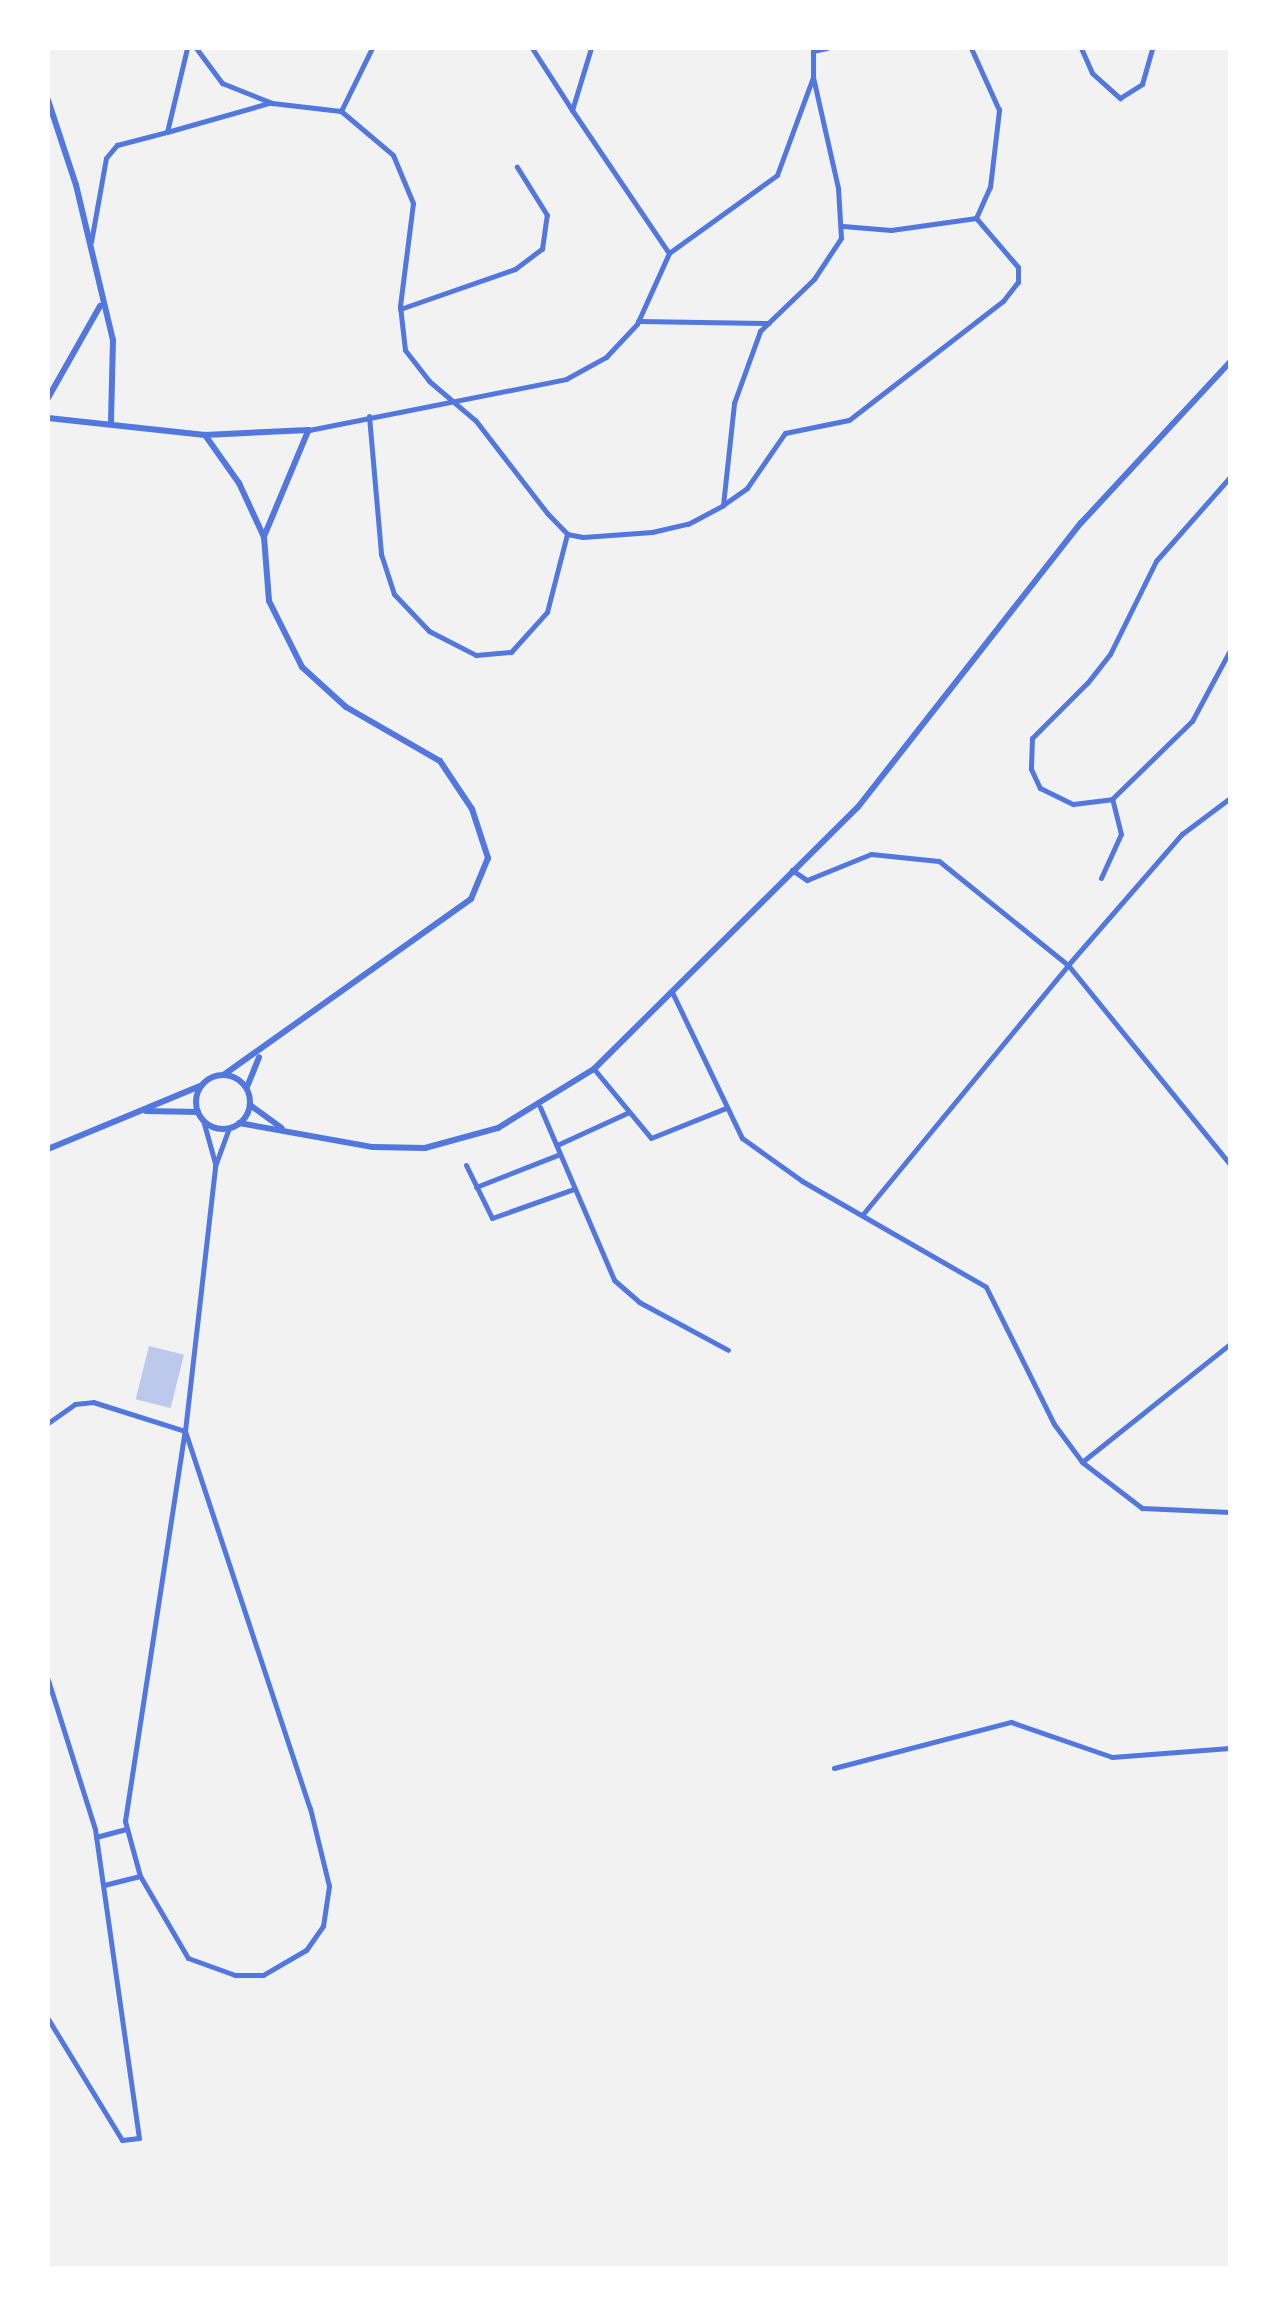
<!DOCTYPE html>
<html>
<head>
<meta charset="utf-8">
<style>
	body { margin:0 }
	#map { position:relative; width:1278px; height:2316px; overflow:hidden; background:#f2f2f2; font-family:"Fira Sans",sans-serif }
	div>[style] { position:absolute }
	.building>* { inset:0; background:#bdc9ec; transform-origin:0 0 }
	.minor>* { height:5px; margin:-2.5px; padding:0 2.5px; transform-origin:2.5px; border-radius:2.5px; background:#5277de }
	.tertiary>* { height:6px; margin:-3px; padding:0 3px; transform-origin:3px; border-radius:3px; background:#5277de }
	.tertiary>.ring { margin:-3px; padding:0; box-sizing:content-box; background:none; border:6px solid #5277de; border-radius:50% }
	span { translate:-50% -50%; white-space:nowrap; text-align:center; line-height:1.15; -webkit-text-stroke:9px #fff; paint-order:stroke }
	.frame { position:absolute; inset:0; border:50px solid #fff; pointer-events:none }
</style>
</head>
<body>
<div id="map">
	<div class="building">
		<div style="left:149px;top:1346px;width:36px;height:55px;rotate:14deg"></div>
	</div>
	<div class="minor">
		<div style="left:196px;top:48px;width:44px;rotate:53.4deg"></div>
		<div style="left:222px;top:83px;width:54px;rotate:21.8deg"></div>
		<div style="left:272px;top:103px;width:69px;rotate:6.6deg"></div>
		<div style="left:341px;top:111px;width:68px;rotate:40.2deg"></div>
		<div style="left:393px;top:155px;width:52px;rotate:67.4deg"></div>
		<div style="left:413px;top:203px;width:104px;rotate:97.2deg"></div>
		<div style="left:400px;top:306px;width:44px;rotate:83.5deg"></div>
		<div style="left:405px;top:350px;width:39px;rotate:52deg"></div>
		<div style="left:429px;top:381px;width:62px;rotate:40.4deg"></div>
		<div style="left:476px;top:421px;width:116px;rotate:52.3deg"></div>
		<div style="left:547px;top:513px;width:29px;rotate:46deg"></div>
		<div style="left:567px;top:534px;width:16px;rotate:11deg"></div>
		<div style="left:583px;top:537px;width:69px;rotate:-4.1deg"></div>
		<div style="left:652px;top:532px;width:37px;rotate:-13deg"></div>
		<div style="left:688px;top:524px;width:40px;rotate:-28deg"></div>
		<div style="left:723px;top:505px;width:103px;rotate:-83.8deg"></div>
		<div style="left:734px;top:403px;width:77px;rotate:-70.1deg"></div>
		<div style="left:760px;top:331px;width:75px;rotate:-43.9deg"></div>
		<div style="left:814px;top:279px;width:49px;rotate:-56.6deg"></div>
		<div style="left:841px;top:238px;width:50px;rotate:-93.4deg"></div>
		<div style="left:838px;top:188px;width:114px;rotate:-102.7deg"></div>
		<div style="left:532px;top:48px;width:74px;rotate:57.2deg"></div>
		<div style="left:591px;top:48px;width:65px;rotate:107deg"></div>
		<div style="left:572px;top:110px;width:171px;rotate:55.9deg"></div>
		<div style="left:1081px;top:48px;width:27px;rotate:66deg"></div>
		<div style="left:1092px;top:73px;width:38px;rotate:42deg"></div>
		<div style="left:1120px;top:98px;width:26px;rotate:-32deg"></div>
		<div style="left:1142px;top:84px;width:37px;rotate:-74deg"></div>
		<div style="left:813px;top:51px;width:14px;rotate:-12deg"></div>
		<div style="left:341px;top:111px;width:70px;rotate:-63.8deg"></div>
		<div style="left:167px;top:132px;width:106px;rotate:-15.9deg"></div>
		<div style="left:843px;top:226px;width:48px;rotate:4.8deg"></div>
		<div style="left:891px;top:230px;width:86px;rotate:-8deg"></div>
		<div style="left:976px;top:218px;width:34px;rotate:-66deg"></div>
		<div style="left:990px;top:187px;width:78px;rotate:-83.3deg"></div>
		<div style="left:999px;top:110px;width:68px;rotate:-114.3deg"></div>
		<div style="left:91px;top:242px;width:85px;rotate:-79.9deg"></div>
		<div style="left:106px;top:158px;width:17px;rotate:-50deg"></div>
		<div style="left:117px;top:145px;width:52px;rotate:-14.6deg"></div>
		<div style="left:167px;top:132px;width:86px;rotate:-76.6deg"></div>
		<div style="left:400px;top:309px;width:122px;rotate:-19.2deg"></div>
		<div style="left:515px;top:269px;width:34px;rotate:-37deg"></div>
		<div style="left:542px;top:249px;width:34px;rotate:-82deg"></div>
		<div style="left:547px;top:215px;width:57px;rotate:-122deg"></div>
		<div style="left:638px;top:321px;width:131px;rotate:0.9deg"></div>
		<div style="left:369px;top:416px;width:139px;rotate:85deg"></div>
		<div style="left:381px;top:554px;width:42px;rotate:72deg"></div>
		<div style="left:394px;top:594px;width:51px;rotate:46.6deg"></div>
		<div style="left:429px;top:631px;width:53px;rotate:27.1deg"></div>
		<div style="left:476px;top:655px;width:35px;rotate:-5deg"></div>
		<div style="left:511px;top:652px;width:54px;rotate:-48deg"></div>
		<div style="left:547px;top:612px;width:81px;rotate:-75.6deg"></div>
		<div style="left:309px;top:430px;width:262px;rotate:-11.2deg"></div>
		<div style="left:566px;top:379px;width:46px;rotate:-28.8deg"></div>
		<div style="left:606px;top:357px;width:45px;rotate:-46.8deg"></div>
		<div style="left:637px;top:324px;width:78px;rotate:-65.7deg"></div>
		<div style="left:669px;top:253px;width:133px;rotate:-35.8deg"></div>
		<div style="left:777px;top:175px;width:104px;rotate:-69.8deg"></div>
		<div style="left:813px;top:77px;width:29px;rotate:-90deg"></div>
		<div style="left:1230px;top:477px;width:112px;rotate:131.4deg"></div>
		<div style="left:1156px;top:561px;width:104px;rotate:116.3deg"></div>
		<div style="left:1110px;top:654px;width:37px;rotate:128deg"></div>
		<div style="left:1087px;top:683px;width:78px;rotate:135deg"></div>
		<div style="left:1032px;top:738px;width:31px;rotate:92deg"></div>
		<div style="left:1031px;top:769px;width:21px;rotate:65deg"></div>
		<div style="left:1040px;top:788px;width:37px;rotate:26deg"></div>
		<div style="left:1073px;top:804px;width:39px;rotate:-7deg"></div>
		<div style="left:1112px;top:799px;width:112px;rotate:-44.3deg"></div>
		<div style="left:1192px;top:721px;width:81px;rotate:-61.8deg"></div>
		<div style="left:723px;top:505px;width:29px;rotate:-35deg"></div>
		<div style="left:747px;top:488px;width:67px;rotate:-55.4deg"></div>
		<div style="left:785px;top:433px;width:65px;rotate:-11.5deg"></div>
		<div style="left:849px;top:420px;width:195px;rotate:-37.7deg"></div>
		<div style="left:1003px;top:301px;width:24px;rotate:-52deg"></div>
		<div style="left:1018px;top:282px;width:15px;rotate:-90deg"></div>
		<div style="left:1018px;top:267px;width:65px;rotate:-130.6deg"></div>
		<div style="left:792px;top:870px;width:18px;rotate:34deg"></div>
		<div style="left:807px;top:880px;width:69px;rotate:-22.1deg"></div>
		<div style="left:871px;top:854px;width:68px;rotate:5.9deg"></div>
		<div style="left:939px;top:861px;width:166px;rotate:38.9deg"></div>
		<div style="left:1068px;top:965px;width:174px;rotate:-49deg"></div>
		<div style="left:1182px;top:834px;width:60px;rotate:-36.9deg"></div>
		<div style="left:1101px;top:878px;width:48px;rotate:-65.6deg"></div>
		<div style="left:1121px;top:834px;width:36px;rotate:-104deg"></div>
		<div style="left:672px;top:992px;width:162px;rotate:64.4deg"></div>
		<div style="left:742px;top:1138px;width:74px;rotate:35.6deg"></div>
		<div style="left:802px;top:1181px;width:212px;rotate:29.9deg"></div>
		<div style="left:986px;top:1287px;width:153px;rotate:63.6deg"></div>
		<div style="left:1054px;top:1424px;width:47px;rotate:53.6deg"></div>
		<div style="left:1082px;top:1462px;width:76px;rotate:37.5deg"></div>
		<div style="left:1142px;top:1508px;width:88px;rotate:2.6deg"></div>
		<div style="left:594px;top:1069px;width:89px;rotate:50.4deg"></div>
		<div style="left:651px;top:1138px;width:81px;rotate:-21.8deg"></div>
		<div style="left:540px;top:1107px;width:188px;rotate:66.8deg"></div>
		<div style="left:614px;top:1280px;width:33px;rotate:41deg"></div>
		<div style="left:639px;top:1302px;width:101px;rotate:28.3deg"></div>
		<div style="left:203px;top:1120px;width:45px;rotate:74.4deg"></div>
		<div style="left:557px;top:1145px;width:77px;rotate:-24.6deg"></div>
		<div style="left:466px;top:1165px;width:59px;rotate:63.9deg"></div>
		<div style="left:492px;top:1218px;width:87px;rotate:-19.5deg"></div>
		<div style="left:476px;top:1187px;width:90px;rotate:-21.4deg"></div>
		<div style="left:863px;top:1214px;width:323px;rotate:-50.5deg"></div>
		<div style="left:1068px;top:965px;width:257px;rotate:50.9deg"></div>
		<div style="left:48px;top:1423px;width:33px;rotate:-35deg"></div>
		<div style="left:75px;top:1404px;width:18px;rotate:-6deg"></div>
		<div style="left:93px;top:1402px;width:96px;rotate:17.5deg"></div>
		<div style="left:185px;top:1431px;width:397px;rotate:71.7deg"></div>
		<div style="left:310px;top:1808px;width:80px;rotate:76.3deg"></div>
		<div style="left:329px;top:1886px;width:40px;rotate:98.5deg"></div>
		<div style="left:323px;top:1926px;width:29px;rotate:125deg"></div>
		<div style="left:306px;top:1950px;width:50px;rotate:149.8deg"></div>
		<div style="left:263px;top:1975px;width:28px;rotate:180deg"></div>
		<div style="left:235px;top:1975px;width:50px;rotate:-160.1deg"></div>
		<div style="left:188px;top:1958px;width:95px;rotate:-120.3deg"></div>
		<div style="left:140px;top:1876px;width:57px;rotate:-105.3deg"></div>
		<div style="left:125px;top:1821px;width:395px;rotate:-81.3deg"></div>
		<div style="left:185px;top:1431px;width:267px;rotate:-83.5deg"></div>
		<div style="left:215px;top:1166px;width:40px;rotate:-69.8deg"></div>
		<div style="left:1082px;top:1462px;width:189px;rotate:-38.6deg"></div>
		<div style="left:48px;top:1680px;width:156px;rotate:72.5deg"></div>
		<div style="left:95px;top:1829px;width:312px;rotate:81.9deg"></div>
		<div style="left:139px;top:2138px;width:17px;rotate:173deg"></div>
		<div style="left:122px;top:2140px;width:142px;rotate:-121.4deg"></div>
		<div style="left:834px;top:1768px;width:183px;rotate:-14.6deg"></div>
		<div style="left:1011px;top:1722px;width:107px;rotate:19.1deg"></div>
		<div style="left:1112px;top:1757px;width:118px;rotate:-4.4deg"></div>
		<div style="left:96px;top:1837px;width:31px;rotate:-15deg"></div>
		<div style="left:104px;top:1885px;width:37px;rotate:-14deg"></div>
	</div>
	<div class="tertiary">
		<div style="left:48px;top:100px;width:89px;rotate:71.8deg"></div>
		<div style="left:76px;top:185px;width:159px;rotate:76.6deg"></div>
		<div style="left:113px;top:340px;width:84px;rotate:91.4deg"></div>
		<div style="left:48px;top:398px;width:106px;rotate:-60.5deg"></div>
		<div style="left:48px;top:418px;width:158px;rotate:6.2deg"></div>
		<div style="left:205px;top:435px;width:104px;rotate:-2.8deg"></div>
		<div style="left:205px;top:435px;width:59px;rotate:54.7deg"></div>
		<div style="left:239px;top:483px;width:60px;rotate:65.2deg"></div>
		<div style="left:264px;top:537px;width:64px;rotate:85.5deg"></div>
		<div style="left:269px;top:601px;width:74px;rotate:63.4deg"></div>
		<div style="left:302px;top:667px;width:59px;rotate:42.3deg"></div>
		<div style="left:346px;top:707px;width:108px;rotate:29.9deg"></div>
		<div style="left:440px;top:761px;width:58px;rotate:56.3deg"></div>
		<div style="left:472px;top:809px;width:52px;rotate:71.9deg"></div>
		<div style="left:488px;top:858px;width:44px;rotate:112.5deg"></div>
		<div style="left:471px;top:899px;width:302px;rotate:144.6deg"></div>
		<div style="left:265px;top:534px;width:112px;rotate:-67.3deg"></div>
		<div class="ring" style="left:196px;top:1075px;width:48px;height:48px"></div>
		<div style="left:247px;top:1087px;width:32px;rotate:-68deg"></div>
		<div style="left:250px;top:1105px;width:39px;rotate:36deg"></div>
		<div style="left:146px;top:1111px;width:52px;rotate:1.1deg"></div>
		<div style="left:239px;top:1123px;width:136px;rotate:10.2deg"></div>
		<div style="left:373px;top:1147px;width:52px;rotate:1.1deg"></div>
		<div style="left:425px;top:1148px;width:76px;rotate:-15.3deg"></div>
		<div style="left:498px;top:1128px;width:113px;rotate:-31.6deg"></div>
		<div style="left:594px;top:1069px;width:372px;rotate:-44.8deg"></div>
		<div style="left:858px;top:807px;width:361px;rotate:-51.9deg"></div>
		<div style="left:1081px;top:523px;width:219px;rotate:-47.2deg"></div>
		<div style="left:48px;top:1149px;width:165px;rotate:-22.5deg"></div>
	</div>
	<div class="frame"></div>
</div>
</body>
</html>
